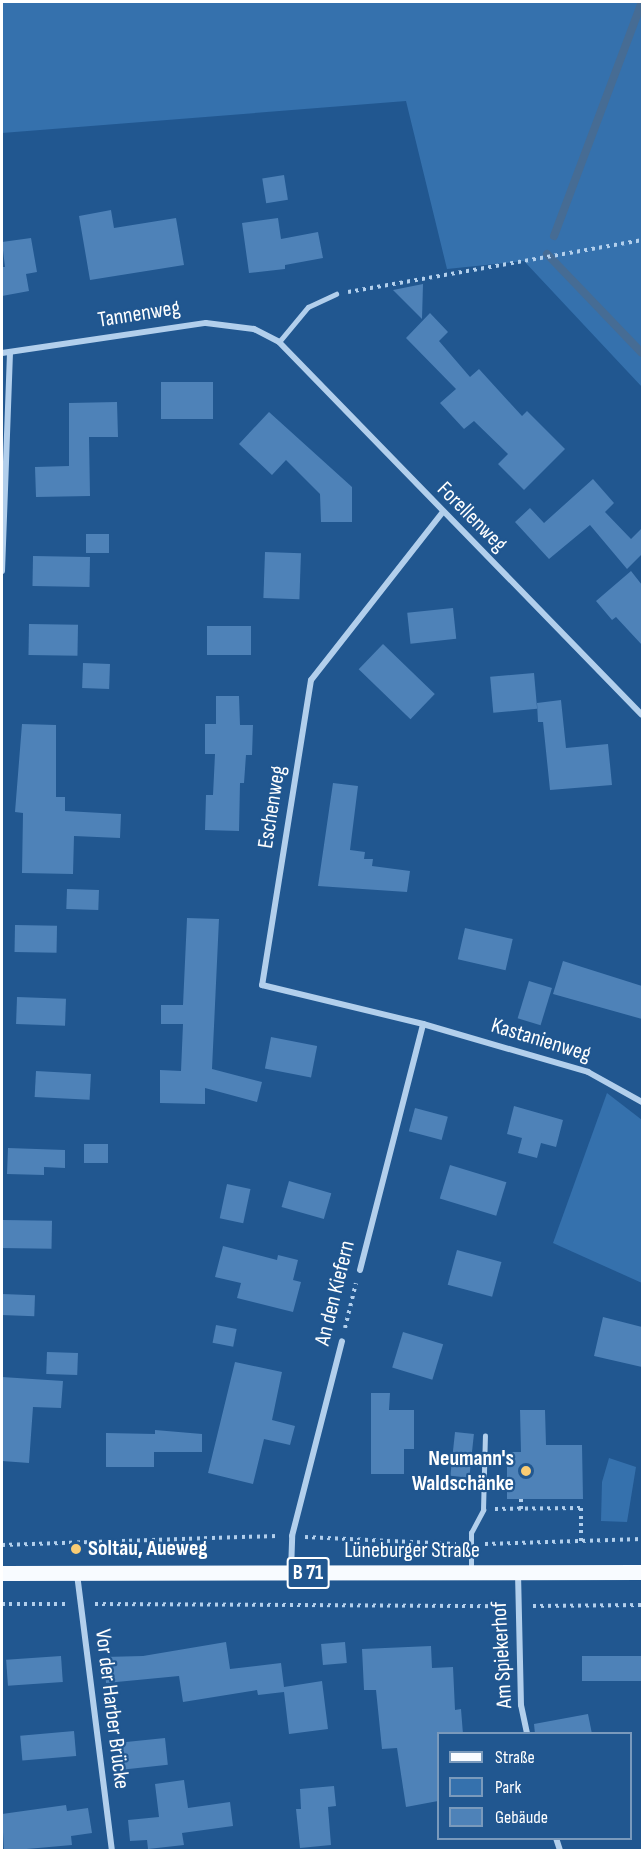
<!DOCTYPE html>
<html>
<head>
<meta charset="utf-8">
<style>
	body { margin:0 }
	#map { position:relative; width:644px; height:1852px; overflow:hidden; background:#215790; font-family:"Sofia Sans Condensed",sans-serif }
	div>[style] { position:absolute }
	.green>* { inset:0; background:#3571ad }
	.stream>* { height:8px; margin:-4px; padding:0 4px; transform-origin:4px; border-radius:4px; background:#466c94 }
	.building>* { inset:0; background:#4e82b8; transform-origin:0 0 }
	.path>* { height:4px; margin-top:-2px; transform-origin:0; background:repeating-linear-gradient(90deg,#b2cfec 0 3px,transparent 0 7.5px) }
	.service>* { height:4.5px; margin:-2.25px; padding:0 2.25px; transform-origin:2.25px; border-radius:2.25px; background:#b2cfec }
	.minor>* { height:6px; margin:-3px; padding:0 3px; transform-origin:3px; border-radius:3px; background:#b2cfec }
	.primary>* { height:15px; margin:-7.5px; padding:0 7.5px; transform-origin:7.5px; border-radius:7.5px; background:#f8fbff }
	.dots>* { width:16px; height:16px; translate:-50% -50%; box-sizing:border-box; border:3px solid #215790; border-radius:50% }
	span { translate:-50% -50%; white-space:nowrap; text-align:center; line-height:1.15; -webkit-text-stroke:4.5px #215790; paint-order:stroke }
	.shield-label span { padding:2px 4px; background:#215790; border:2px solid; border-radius:4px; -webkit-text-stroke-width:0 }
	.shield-label { font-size:21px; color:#fff; font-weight:700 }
	.street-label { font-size:22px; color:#fff }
	.poi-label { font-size:22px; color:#fff; font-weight:700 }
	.right { translate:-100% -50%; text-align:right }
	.left { translate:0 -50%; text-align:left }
	.frame { position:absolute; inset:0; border:3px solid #fff; pointer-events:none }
	.legend { position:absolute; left:437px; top:1732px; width:195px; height:108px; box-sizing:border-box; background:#215790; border:2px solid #7a9abc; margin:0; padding:8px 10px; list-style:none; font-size:18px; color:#fff }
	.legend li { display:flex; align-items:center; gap:12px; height:30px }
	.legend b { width:30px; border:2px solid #7a9abc }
</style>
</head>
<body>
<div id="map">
	<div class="green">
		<div style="clip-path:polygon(2px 2px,642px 2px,642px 387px,524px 261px,447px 269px,406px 101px,2px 133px)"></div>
		<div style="clip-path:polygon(607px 1093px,642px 1120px,642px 1283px,553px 1243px)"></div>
		<div style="clip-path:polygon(609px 1458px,636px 1467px,627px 1522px,601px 1521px,602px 1482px)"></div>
	</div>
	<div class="stream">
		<div style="left:554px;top:236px;width:250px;rotate:-69.4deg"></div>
		<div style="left:547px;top:254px;width:137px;rotate:46.2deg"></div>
	</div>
	<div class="building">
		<div style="left:284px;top:175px;width:25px;height:22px;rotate:81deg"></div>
		<div style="clip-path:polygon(111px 210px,114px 228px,176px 218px,184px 265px,90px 280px,79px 216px)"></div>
		<div style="clip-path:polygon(278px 218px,281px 239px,318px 232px,323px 258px,285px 265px,285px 269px,249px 273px,242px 223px)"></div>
		<div style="clip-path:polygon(31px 238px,37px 272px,26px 274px,29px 291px,2px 296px,2px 267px,5px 267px,2px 242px)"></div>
		<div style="clip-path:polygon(423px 284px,422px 319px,393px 290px)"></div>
		<div style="clip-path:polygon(430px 313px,448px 332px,439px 341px,470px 377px,479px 369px,522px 416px,527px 411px,565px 449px,524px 490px,498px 464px,508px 454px,474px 421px,464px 429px,440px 403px,456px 389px,406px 338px)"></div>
		<div style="left:161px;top:382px;width:52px;height:37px"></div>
		<div style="clip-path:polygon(117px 402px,118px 437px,89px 437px,90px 496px,36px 497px,35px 467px,69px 466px,69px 403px)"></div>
		<div style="clip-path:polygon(269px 412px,352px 487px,352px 522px,321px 522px,320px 494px,286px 460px,272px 475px,239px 444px)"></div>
		<div style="clip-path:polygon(593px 479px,614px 503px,605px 512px,631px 539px,642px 528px,642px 554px,627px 569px,590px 525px,549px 559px,515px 522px,530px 508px,544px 523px)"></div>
		<div style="left:109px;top:534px;width:19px;height:23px;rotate:90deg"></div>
		<div style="left:265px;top:552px;width:36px;height:46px;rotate:2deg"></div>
		<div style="left:33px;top:556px;width:57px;height:30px;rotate:1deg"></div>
		<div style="clip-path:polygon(631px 571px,642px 585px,642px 645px,616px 617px,612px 620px,596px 601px)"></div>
		<div style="left:453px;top:608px;width:31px;height:46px;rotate:84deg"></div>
		<div style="left:29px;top:624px;width:49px;height:31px;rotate:1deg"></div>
		<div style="left:251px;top:626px;width:29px;height:44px;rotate:90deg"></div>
		<div style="left:383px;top:644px;width:72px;height:35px;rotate:44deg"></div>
		<div style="left:83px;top:663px;width:27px;height:25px;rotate:2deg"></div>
		<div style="left:534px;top:673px;width:36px;height:44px;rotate:85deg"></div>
		<div style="clip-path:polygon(216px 696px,239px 696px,240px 725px,253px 725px,252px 755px,246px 755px,244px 783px,240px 783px,239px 831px,205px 830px,206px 795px,213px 795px,215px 754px,205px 754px,205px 724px,216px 724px)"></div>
		<div style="clip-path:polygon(561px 700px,566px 748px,608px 744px,612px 785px,550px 790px,543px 722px,538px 722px,537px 703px)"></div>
		<div style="clip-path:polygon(22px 724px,56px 725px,56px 797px,65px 797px,65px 811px,121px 814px,120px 838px,74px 836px,73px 874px,22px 873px,23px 813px,15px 812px)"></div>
		<div style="clip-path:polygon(333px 783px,358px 786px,350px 850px,365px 852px,364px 859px,373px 859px,372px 866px,410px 871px,407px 892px,318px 886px)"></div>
		<div style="left:67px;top:889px;width:32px;height:20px;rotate:2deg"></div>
		<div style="clip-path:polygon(187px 918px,219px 919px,212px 1069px,262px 1082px,257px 1102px,205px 1088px,205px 1104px,160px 1103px,160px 1070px,181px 1071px,183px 1024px,161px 1024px,161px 1005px,183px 1005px)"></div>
		<div style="left:15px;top:925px;width:42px;height:27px;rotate:1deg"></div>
		<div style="left:465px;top:928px;width:49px;height:32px;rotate:13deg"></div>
		<div style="clip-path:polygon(563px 961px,642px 986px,642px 1019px,553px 994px)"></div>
		<div style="left:529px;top:981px;width:24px;height:39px;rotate:17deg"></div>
		<div style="left:17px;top:997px;width:49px;height:27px;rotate:2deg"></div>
		<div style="left:271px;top:1037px;width:47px;height:32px;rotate:11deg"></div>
		<div style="left:36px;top:1071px;width:55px;height:26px;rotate:3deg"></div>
		<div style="clip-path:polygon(514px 1106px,563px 1120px,556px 1147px,541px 1143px,537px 1158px,518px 1153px,522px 1138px,507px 1134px)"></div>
		<div style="left:415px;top:1108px;width:34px;height:24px;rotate:15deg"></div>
		<div style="left:84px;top:1144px;width:24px;height:19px"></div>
		<div style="clip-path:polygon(8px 1148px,65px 1150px,65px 1168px,44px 1167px,44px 1175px,7px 1174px)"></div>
		<div style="left:450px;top:1165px;width:59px;height:35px;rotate:17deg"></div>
		<div style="left:289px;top:1181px;width:44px;height:27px;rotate:16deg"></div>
		<div style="left:227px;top:1184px;width:24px;height:35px;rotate:12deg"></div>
		<div style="left:2px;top:1220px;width:50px;height:28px;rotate:1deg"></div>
		<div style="clip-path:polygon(223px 1246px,277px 1260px,278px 1255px,298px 1260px,293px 1280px,301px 1282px,293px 1312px,237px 1298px,241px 1283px,215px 1277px)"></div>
		<div style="left:457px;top:1250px;width:46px;height:36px;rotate:15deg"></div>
		<div style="left:2px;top:1294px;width:33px;height:21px;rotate:2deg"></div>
		<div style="clip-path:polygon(603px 1317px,642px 1327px,642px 1367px,594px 1356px)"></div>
		<div style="left:216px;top:1325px;width:21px;height:18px;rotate:11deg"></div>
		<div style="left:403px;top:1332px;width:42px;height:37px;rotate:17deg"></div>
		<div style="left:47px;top:1352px;width:31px;height:22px;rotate:2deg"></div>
		<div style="clip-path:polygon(235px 1362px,282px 1372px,272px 1420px,295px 1426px,290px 1445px,264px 1439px,253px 1484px,208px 1473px)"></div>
		<div style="clip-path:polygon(2px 1377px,63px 1381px,61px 1408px,33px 1407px,29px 1463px,2px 1461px)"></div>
		<div style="clip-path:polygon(371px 1393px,390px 1393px,389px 1410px,414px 1410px,414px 1449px,404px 1449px,404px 1474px,371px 1474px)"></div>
		<div style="clip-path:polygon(520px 1410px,545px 1410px,546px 1445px,582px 1445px,583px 1499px,507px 1499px,507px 1452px,521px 1452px)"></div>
		<div style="clip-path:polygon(155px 1430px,202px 1434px,202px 1452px,154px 1452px,154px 1467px,106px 1467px,106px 1433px,155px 1434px)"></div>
		<div style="left:455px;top:1432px;width:19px;height:44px;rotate:6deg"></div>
		<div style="clip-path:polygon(226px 1642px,230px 1669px,281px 1663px,284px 1687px,322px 1681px,328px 1729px,289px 1734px,284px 1692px,258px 1695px,257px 1690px,183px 1702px,179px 1676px,106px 1683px,104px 1657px,143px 1656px)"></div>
		<div style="left:345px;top:1642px;width:21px;height:24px;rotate:85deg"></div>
		<div style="clip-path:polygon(431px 1646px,432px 1668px,453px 1667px,455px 1710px,461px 1709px,463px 1734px,438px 1734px,438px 1801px,406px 1807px,397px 1748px,382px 1749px,376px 1690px,364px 1690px,362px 1649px)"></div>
		<div style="left:61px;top:1656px;width:26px;height:55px;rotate:86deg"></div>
		<div style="left:642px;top:1656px;width:25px;height:60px;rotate:90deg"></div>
		<div style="clip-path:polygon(588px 1714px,592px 1734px,535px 1734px,534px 1724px)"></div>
		<div style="left:74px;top:1731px;width:25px;height:54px;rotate:85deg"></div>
		<div style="left:165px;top:1738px;width:27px;height:44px;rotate:84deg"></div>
		<div style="clip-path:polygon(184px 1780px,188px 1808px,230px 1802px,233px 1826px,182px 1833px,184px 1845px,148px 1849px,147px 1840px,130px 1841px,128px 1820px,159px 1817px,155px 1784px)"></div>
		<div style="clip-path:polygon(334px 1786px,336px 1806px,328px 1807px,331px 1845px,300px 1848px,296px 1809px,301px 1809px,300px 1789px)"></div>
		<div style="clip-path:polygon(66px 1805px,67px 1811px,88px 1808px,92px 1833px,71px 1836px,72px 1845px,4px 1851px,2px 1814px)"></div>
	</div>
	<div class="path">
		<div style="left:348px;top:292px;width:299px;rotate:-10deg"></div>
		<div style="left:345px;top:1328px;width:46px;rotate:-76.3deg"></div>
		<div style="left:521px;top:1499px;width:10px;rotate:90deg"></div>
		<div style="left:495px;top:1509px;width:86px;rotate:-0.7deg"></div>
		<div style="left:581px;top:1508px;width:34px;rotate:90deg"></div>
		<div style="left:305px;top:1537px;width:151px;rotate:2.7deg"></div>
		<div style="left:485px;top:1544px;width:157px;rotate:-1.8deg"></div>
		<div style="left:2px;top:1545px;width:275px;rotate:-1.9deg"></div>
		<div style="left:2px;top:1604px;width:65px"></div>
		<div style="left:95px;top:1604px;width:410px;rotate:0.3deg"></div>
		<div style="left:533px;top:1606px;width:109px;rotate:-0.5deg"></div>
	</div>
	<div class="service">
		<div style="left:279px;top:342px;width:45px;rotate:-50.4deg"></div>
		<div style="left:308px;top:307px;width:31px;rotate:-25deg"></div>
		<div style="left:471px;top:1570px;width:37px;rotate:-90deg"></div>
		<div style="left:471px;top:1533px;width:26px;rotate:-62deg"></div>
		<div style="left:483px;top:1510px;width:74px;rotate:-88.5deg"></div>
	</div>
	<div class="minor">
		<div style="left:2px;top:353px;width:206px;rotate:-8.4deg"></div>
		<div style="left:206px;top:323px;width:48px;rotate:7.1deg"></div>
		<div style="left:254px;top:329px;width:28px;rotate:27deg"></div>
		<div style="left:279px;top:342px;width:520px;rotate:45.78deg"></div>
		<div style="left:442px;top:513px;width:212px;rotate:128.1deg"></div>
		<div style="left:311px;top:680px;width:309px;rotate:99.1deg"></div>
		<div style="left:262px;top:985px;width:166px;rotate:13.6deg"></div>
		<div style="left:423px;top:1024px;width:172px;rotate:16.2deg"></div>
		<div style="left:588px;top:1072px;width:62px;rotate:29.1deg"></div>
		<div style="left:2px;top:571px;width:219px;rotate:-87.9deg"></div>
		<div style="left:360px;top:1270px;width:254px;rotate:-75.6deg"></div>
		<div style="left:291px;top:1571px;width:35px;rotate:-88deg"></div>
		<div style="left:292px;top:1536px;width:201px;rotate:-75.6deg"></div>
		<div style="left:518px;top:1573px;width:132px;rotate:88.7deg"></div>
		<div style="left:521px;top:1705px;width:30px;rotate:78deg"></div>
		<div style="left:77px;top:1574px;width:278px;rotate:82.8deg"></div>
		<div style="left:556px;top:1838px;width:13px;rotate:72deg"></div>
	</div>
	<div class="primary">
		<div style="left:2px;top:1573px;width:640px;rotate:-0.09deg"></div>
	</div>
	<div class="dots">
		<div style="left:526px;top:1471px;background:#f9cc74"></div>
		<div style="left:76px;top:1549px;background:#f9cc74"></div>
	</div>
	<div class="shield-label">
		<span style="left:308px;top:1573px">B 71</span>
	</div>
	<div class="street-label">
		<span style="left:139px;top:314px;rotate:-9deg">Tannenweg</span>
		<span style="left:472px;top:517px;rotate:45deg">Forellenweg</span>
		<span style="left:272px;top:807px;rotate:-81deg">Eschenweg</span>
		<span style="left:541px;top:1040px;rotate:17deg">Kastanienweg</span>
		<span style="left:335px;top:1293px;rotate:-76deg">An den Kiefern</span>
		<span style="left:412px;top:1551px">Lüneburger Straße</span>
		<span style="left:502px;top:1655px;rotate:-93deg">Am Spiekerhof</span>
		<span style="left:112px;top:1709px;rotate:83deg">Vor der Harber Brücke</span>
	</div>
	<div class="poi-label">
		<span class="right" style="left:514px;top:1471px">Neumann's<br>Waldschänke</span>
		<span class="left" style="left:88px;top:1549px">Soltau, Aueweg</span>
	</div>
	<div class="frame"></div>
	<ul class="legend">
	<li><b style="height:8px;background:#f8fbff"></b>Straße</li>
	<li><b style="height:16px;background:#3571ad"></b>Park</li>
	<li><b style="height:16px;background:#4e82b8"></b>Gebäude</li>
	</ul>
</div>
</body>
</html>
